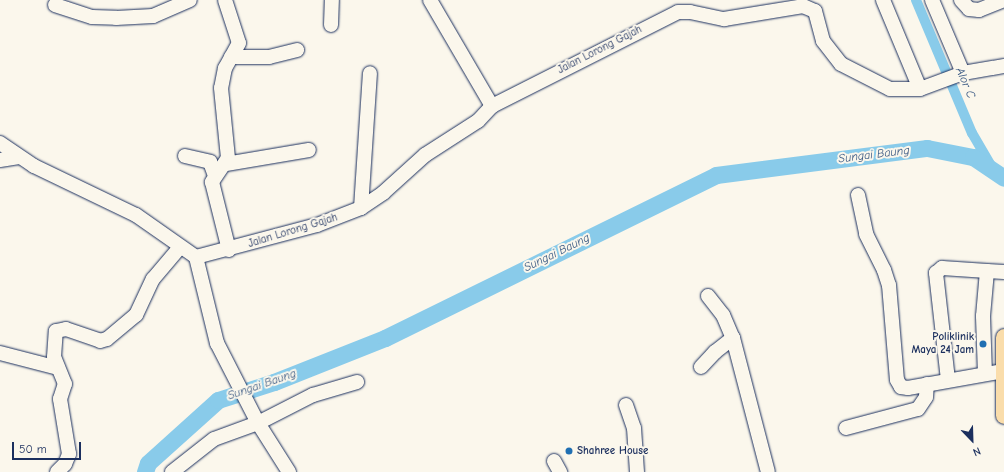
<!DOCTYPE html>
<html>
<head>
<meta charset="utf-8">
<style>
	body { margin:0 }
	#map { position:relative; width:1004px; height:472px; overflow:hidden; background:#fbf7ec; font-family:"Comic Neue",sans-serif }
	div>[style] { position:absolute }
	.canal>* { height:10px; margin:-5px; padding:0 5px; transform-origin:5px; border-radius:5px; background:#89cbea }
	.river>* { height:17px; margin:-8.5px; padding:0 8.5px; transform-origin:8.5px; border-radius:8.5px; background:#89cbea }
	.roads { filter:drop-shadow(0 0 1px #1b2f5e) drop-shadow(0 0 1px #1b2f5e) }
	.minor>* { height:14px; margin:-7px; padding:0 7px; transform-origin:7px; border-radius:7px; background:#fbf7ec }
	.major>* { height:17px; margin:-8.5px; padding:0 8.5px; transform-origin:8.5px; border-radius:8.5px; background:#faddab }
	.dots>* { width:11px; height:11px; translate:-50% -50%; box-sizing:border-box; border:2px solid #fbf7ec; border-radius:50% }
	span { translate:-50% -50%; white-space:nowrap; text-align:center; line-height:1.15; -webkit-text-stroke:4px #fbf7ec; paint-order:stroke }
	.street-label { font-size:11px; color:#1b2f5e }
	.poi-label { font-size:11px; color:#1b2f5e; font-weight:700 }
	.right { translate:-100% -50%; text-align:right }
	.left { translate:0 -50%; text-align:left }
	.water-label { font-size:12px; color:#365681; font-style:italic }
	.north { position:absolute; left:952px; top:420px; width:40px; height:40px; -webkit-text-stroke:3px #fbf7ec; paint-order:stroke; rotate:157deg; font-size:11px; font-weight:700; line-height:16px; text-align:center; color:#1b2f5e }
	.north::after { content:''; display:block; margin:auto; width:14px; height:18px; background:#1b2f5e; clip-path:polygon(50% 0,100% 100%,50% 72%,0 100%) }
	.scale { position:absolute; left:12px; top:442px; width:69px; height:18px; box-sizing:border-box; border:2px solid #1b2f5e; border-top:0; padding-left:5px; font-size:12px; line-height:14px; white-space:nowrap; color:#1b2f5e; -webkit-text-stroke:3px #fbf7ec; paint-order:stroke }
</style>
</head>
<body>
<div id="map">
	<div class="canal">
		<div style="left:916px;top:0;width:144px;rotate:67.2deg"></div>
		<div style="left:972px;top:133px;width:48px;rotate:59.7deg"></div>
	</div>
	<div class="river">
		<div style="left:145px;top:472px;width:9px;rotate:-72deg"></div>
		<div style="left:148px;top:463px;width:94px;rotate:-42deg"></div>
		<div style="left:218px;top:400px;width:59px;rotate:-17.8deg"></div>
		<div style="left:274px;top:382px;width:119px;rotate:-21.6deg"></div>
		<div style="left:385px;top:338px;width:369px;rotate:-26.2deg"></div>
		<div style="left:716px;top:175px;width:213px;rotate:-7.3deg"></div>
		<div style="left:927px;top:148px;width:47px;rotate:11.1deg"></div>
		<div style="left:973px;top:157px;width:37px;rotate:34deg"></div>
	</div>
	<div class="roads">
		<div class="minor">
			<div style="left:225px;top:0;width:45px;rotate:72deg"></div>
			<div style="left:239px;top:43px;width:29px;rotate:119deg"></div>
			<div style="left:225px;top:68px;width:20px;rotate:101deg"></div>
			<div style="left:221px;top:88px;width:70px;rotate:84.3deg"></div>
			<div style="left:228px;top:158px;width:29px;rotate:124deg"></div>
			<div style="left:212px;top:182px;width:70px;rotate:76deg"></div>
			<div style="left:430px;top:0;width:123px;rotate:59.7deg"></div>
			<div style="left:883px;top:0;width:96px;rotate:67.4deg"></div>
			<div style="left:932px;top:0;width:79px;rotate:67deg"></div>
			<div style="left:961px;top:0;width:12px;rotate:48deg"></div>
			<div style="left:969px;top:9px;width:10px;rotate:6deg"></div>
			<div style="left:979px;top:10px;width:27px;rotate:-22deg"></div>
			<div style="left:55px;top:5px;width:39px;rotate:18deg"></div>
			<div style="left:92px;top:17px;width:24px;rotate:2deg"></div>
			<div style="left:116px;top:18px;width:37px;rotate:-3deg"></div>
			<div style="left:153px;top:16px;width:40px;rotate:-23.4deg"></div>
			<div style="left:331px;top:25px;width:25px;rotate:-88deg"></div>
			<div style="left:231px;top:57px;width:38px"></div>
			<div style="left:269px;top:57px;width:29px;rotate:-14deg"></div>
			<div style="left:0;top:143px;width:41px;rotate:34.1deg"></div>
			<div style="left:34px;top:166px;width:113px;rotate:25.7deg"></div>
			<div style="left:136px;top:215px;width:73px;rotate:35deg"></div>
			<div style="left:196px;top:257px;width:89px;rotate:76.3deg"></div>
			<div style="left:217px;top:343px;width:90px;rotate:62.9deg"></div>
			<div style="left:258px;top:423px;width:58px;rotate:57.7deg"></div>
			<div style="left:185px;top:156px;width:26px;rotate:13deg"></div>
			<div style="left:210px;top:162px;width:15px;rotate:70deg"></div>
			<div style="left:0;top:160px;width:19px;rotate:-9deg"></div>
			<div style="left:226px;top:164px;width:84px;rotate:-9.6deg"></div>
			<div style="left:858px;top:195px;width:40px;rotate:78deg"></div>
			<div style="left:866px;top:234px;width:40px;rotate:63.4deg"></div>
			<div style="left:884px;top:270px;width:16px;rotate:72deg"></div>
			<div style="left:889px;top:285px;width:95px;rotate:85.2deg"></div>
			<div style="left:897px;top:380px;width:8px;rotate:60deg"></div>
			<div style="left:901px;top:387px;width:7px;rotate:8deg"></div>
			<div style="left:908px;top:388px;width:97px;rotate:-10.1deg"></div>
			<div style="left:361px;top:208px;width:135px;rotate:-86.2deg"></div>
			<div style="left:196px;top:257px;width:125px;rotate:-14.8deg"></div>
			<div style="left:317px;top:225px;width:47px;rotate:-21.1deg"></div>
			<div style="left:361px;top:208px;width:27px;rotate:-34deg"></div>
			<div style="left:383px;top:193px;width:57px;rotate:-42.1deg"></div>
			<div style="left:425px;top:155px;width:63px;rotate:-32.7deg"></div>
			<div style="left:478px;top:121px;width:21px;rotate:-47deg"></div>
			<div style="left:492px;top:106px;width:208px;rotate:-26.8deg"></div>
			<div style="left:678px;top:12px;width:12px"></div>
			<div style="left:690px;top:12px;width:35px;rotate:12deg"></div>
			<div style="left:724px;top:19px;width:80px;rotate:-9.3deg"></div>
			<div style="left:803px;top:6px;width:13px;rotate:23deg"></div>
			<div style="left:815px;top:11px;width:31px;rotate:75deg"></div>
			<div style="left:823px;top:41px;width:29px;rotate:52deg"></div>
			<div style="left:841px;top:64px;width:55px;rotate:27deg"></div>
			<div style="left:890px;top:89px;width:30px"></div>
			<div style="left:920px;top:89px;width:46px;rotate:-20.4deg"></div>
			<div style="left:963px;top:73px;width:42px;rotate:-9.7deg"></div>
			<div style="left:708px;top:296px;width:24px;rotate:52deg"></div>
			<div style="left:723px;top:315px;width:25px;rotate:67deg"></div>
			<div style="left:733px;top:338px;width:138px;rotate:75.4deg"></div>
			<div style="left:0;top:353px;width:60px;rotate:14.5deg"></div>
			<div style="left:701px;top:367px;width:21px;rotate:-47deg"></div>
			<div style="left:715px;top:352px;width:23px;rotate:-38deg"></div>
			<div style="left:985px;top:374px;width:58px;rotate:-92deg"></div>
			<div style="left:983px;top:316px;width:45px;rotate:-84.9deg"></div>
			<div style="left:987px;top:271px;width:17px;rotate:3deg"></div>
			<div style="left:948px;top:380px;width:108px;rotate:-96.4deg"></div>
			<div style="left:936px;top:273px;width:8px;rotate:-40deg"></div>
			<div style="left:942px;top:268px;width:45px;rotate:3.8deg"></div>
			<div style="left:626px;top:405px;width:24px;rotate:71deg"></div>
			<div style="left:634px;top:428px;width:44px;rotate:86.1deg"></div>
			<div style="left:846px;top:428px;width:74px;rotate:-14.8deg"></div>
			<div style="left:918px;top:409px;width:14px;rotate:-56deg"></div>
			<div style="left:926px;top:397px;width:13px;rotate:-86deg"></div>
			<div style="left:554px;top:461px;width:13px;rotate:61deg"></div>
			<div style="left:57px;top:472px;width:11px;rotate:-45deg"></div>
			<div style="left:65px;top:464px;width:11px;rotate:-68deg"></div>
			<div style="left:69px;top:454px;width:56px;rotate:-99.3deg"></div>
			<div style="left:60px;top:399px;width:16px;rotate:-72deg"></div>
			<div style="left:65px;top:384px;width:29px;rotate:-112deg"></div>
			<div style="left:54px;top:357px;width:26px;rotate:-86deg"></div>
			<div style="left:56px;top:331px;width:10px;rotate:-11deg"></div>
			<div style="left:66px;top:329px;width:36px;rotate:19deg"></div>
			<div style="left:100px;top:341px;width:7px;rotate:-16deg"></div>
			<div style="left:107px;top:339px;width:38px;rotate:-40deg"></div>
			<div style="left:136px;top:315px;width:40px;rotate:-65deg"></div>
			<div style="left:153px;top:279px;width:42px;rotate:-49.8deg"></div>
			<div style="left:172px;top:472px;width:53px;rotate:-38.2deg"></div>
			<div style="left:214px;top:439px;width:47px;rotate:-20deg"></div>
			<div style="left:258px;top:423px;width:62px;rotate:-27deg"></div>
			<div style="left:313px;top:395px;width:46px;rotate:-16.5deg"></div>
		</div>
		<div class="major">
			<div style="left:1004px;top:337px;width:78px;rotate:90deg"></div>
		</div>
	</div>
	<div class="dots">
		<div style="left:983px;top:344px;background:#1f6fb2"></div>
		<div style="left:569px;top:451px;background:#1f6fb2"></div>
	</div>
	<div class="street-label">
		<span style="left:600px;top:50px;rotate:-27deg">Jalan Lorong Gajah</span>
		<span style="left:293px;top:231px;rotate:-17deg">Jalan Lorong Gajah</span>
	</div>
	<div class="poi-label">
		<span class="right" style="left:974px;top:344px">Poliklinik<br>Maya 24 Jam</span>
		<span class="left" style="left:577px;top:451px">Shahree House</span>
	</div>
	<div class="water-label">
		<span style="left:965px;top:83px;rotate:67deg">Alor C</span>
		<span style="left:874px;top:155px;rotate:-7deg">Sungai Baung</span>
		<span style="left:557px;top:253px;rotate:-26deg">Sungai Baung</span>
		<span style="left:262px;top:385px;rotate:-19deg">Sungai Baung</span>
	</div>
	<div class="north">N</div>
	<div class="scale">50 m</div>
</div>
</body>
</html>
